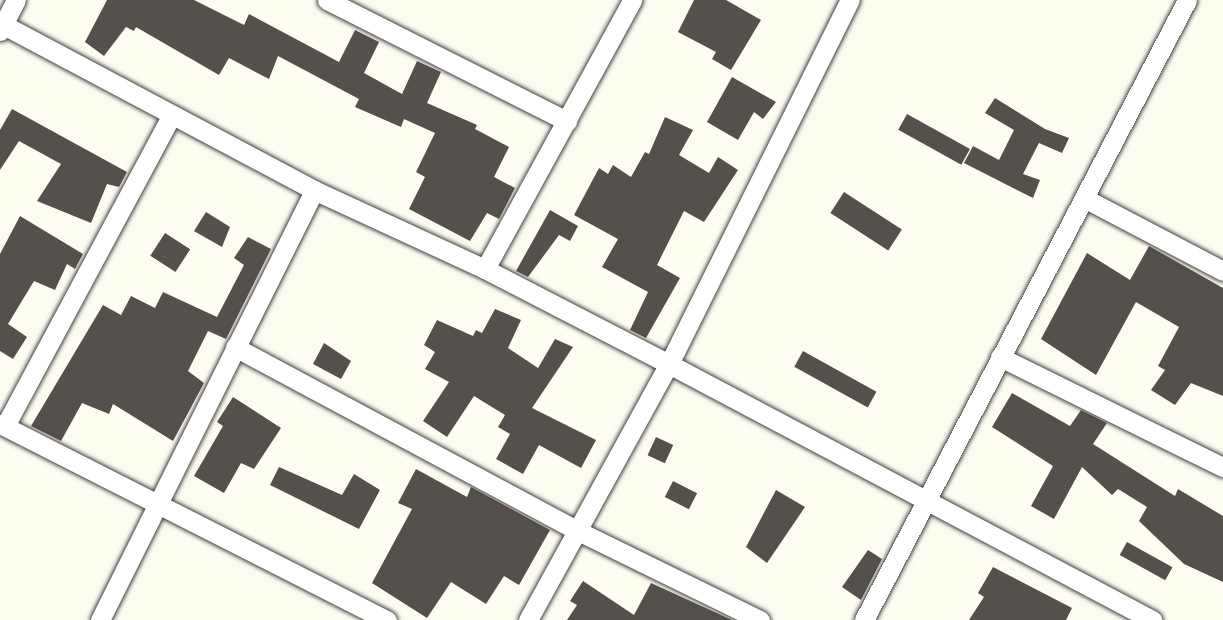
<!DOCTYPE html>
<html>
<head>
<meta charset="utf-8">
<style>
	body { margin:0 }
	#map { position:relative; width:1223px; height:620px; overflow:hidden; background:#fdfcf0; font-family:Spectral,serif }
	div>[style] { position:absolute }
	.building>* { inset:0; background:#55504b; transform-origin:0 0 }
	.roads { filter:drop-shadow(0 0 2px #414141) drop-shadow(0 0 2px #414141) }
	.street>* { height:19px; margin:-9.5px; padding:0 9.5px; transform-origin:9.5px; border-radius:9.5px; background:#fff }
	span { translate:-50% -50%; white-space:nowrap; text-align:center; line-height:1.15; -webkit-text-stroke:7px #fff; paint-order:stroke }
</style>
</head>
<body>
<div id="map">
	<div class="building">
		<div style="clip-path:polygon(107px 0,194px 0,244px 25px,249px 14px,339px 62px,355px 30px,379px 42px,364px 73px,402px 94px,417px 61px,441px 72px,427px 103px,477px 125px,475px 129px,509px 147px,494px 177px,515px 188px,499px 219px,487px 213px,470px 241px,409px 209px,425px 177px,416px 172px,435px 133px,404px 119px,401px 127px,355px 107px,359px 99px,278px 56px,269px 79px,229px 58px,219px 75px,136px 27px,134px 31px,126px 27px,104px 56px,85px 42px)"></div>
		<div style="clip-path:polygon(694px 0,726px 0,761px 20px,731px 70px,712px 59px,716px 52px,678px 32px)"></div>
		<div style="clip-path:polygon(732px 77px,776px 102px,763px 119px,754px 112px,738px 140px,707px 122px)"></div>
		<div style="clip-path:polygon(995px 98px,1045px 129px,1069px 138px,1062px 153px,1039px 143px,1042px 137px,1023px 174px,1040px 180px,1033px 198px,964px 163px,973px 146px,999px 160px,1014px 130px,985px 113px)"></div>
		<div style="clip-path:polygon(12px 109px,127px 172px,119px 187px,107px 184px,91px 223px,37px 201px,61px 164px,19px 141px,0 170px,0 130px)"></div>
		<div style="left:907px;top:114px;width:72px;height:18px;rotate:29deg"></div>
		<div style="clip-path:polygon(665px 117px,693px 130px,679px 155px,709px 173px,718px 157px,738px 170px,704px 222px,684px 211px,657px 265px,680px 278px,646px 338px,630px 330px,648px 292px,602px 267px,618px 239px,574px 215px,599px 168px,608px 174px,613px 165px,631px 177px,645px 152px,649px 154px)"></div>
		<div style="left:844px;top:192px;width:69px;height:25px;rotate:33deg"></div>
		<div style="clip-path:polygon(550px 210px,578px 226px,570px 241px,559px 235px,528px 277px,516px 271px)"></div>
		<div style="clip-path:polygon(206px 212px,230px 227px,222px 247px,194px 231px)"></div>
		<div style="clip-path:polygon(20px 216px,83px 254px,75px 269px,67px 264px,55px 290px,34px 281px,8px 324px,27px 337px,13px 359px,0 351px,0 254px)"></div>
		<div style="left:165px;top:233px;width:30px;height:27px;rotate:33deg"></div>
		<div style="clip-path:polygon(248px 237px,271px 249px,226px 339px,208px 331px,188px 371px,204px 383px,173px 441px,113px 404px,109px 414px,82px 403px,61px 441px,31px 426px,103px 305px,121px 315px,131px 296px,155px 308px,163px 292px,217px 317px,244px 265px,234px 258px)"></div>
		<div style="clip-path:polygon(1149px 246px,1223px 288px,1223px 396px,1191px 383px,1175px 405px,1151px 390px,1165px 370px,1158px 366px,1179px 327px,1136px 302px,1096px 375px,1041px 339px,1087px 253px,1130px 280px)"></div>
		<div style="clip-path:polygon(495px 309px,521px 320px,508px 348px,538px 368px,555px 339px,573px 347px,532px 408px,596px 440px,581px 468px,539px 445px,523px 474px,496px 459px,510px 434px,498px 427px,505px 415px,474px 396px,447px 437px,423px 421px,449px 382px,425px 369px,435px 352px,424px 345px,437px 320px,473px 336px,476px 330px,482px 333px)"></div>
		<div style="clip-path:polygon(324px 343px,351px 361px,341px 379px,313px 364px)"></div>
		<div style="left:803px;top:351px;width:84px;height:18px;rotate:29deg"></div>
		<div style="clip-path:polygon(1012px 393px,1070px 426px,1081px 410px,1107px 423px,1093px 444px,1175px 496px,1178px 489px,1223px 516px,1223px 582px,1184px 564px,1139px 521px,1147px 507px,1118px 489px,1112px 495px,1082px 467px,1054px 519px,1031px 506px,1053px 466px,992px 427px)"></div>
		<div style="clip-path:polygon(233px 397px,281px 428px,254px 469px,241px 463px,224px 493px,194px 476px,223px 426px,217px 422px)"></div>
		<div style="left:656px;top:437px;width:19px;height:20px;rotate:25deg"></div>
		<div style="clip-path:polygon(279px 467px,342px 495px,354px 474px,380px 490px,359px 529px,270px 485px)"></div>
		<div style="clip-path:polygon(416px 469px,467px 497px,471px 487px,550px 530px,519px 585px,504px 576px,486px 604px,451px 582px,427px 618px,372px 583px,412px 509px,398px 503px)"></div>
		<div style="left:673px;top:481px;width:27px;height:18px;rotate:27deg"></div>
		<div style="clip-path:polygon(776px 490px,805px 507px,767px 563px,746px 547px)"></div>
		<div style="left:1127px;top:542px;width:52px;height:15px;rotate:29deg"></div>
		<div style="clip-path:polygon(868px 550px,882px 559px,861px 600px,842px 587px)"></div>
		<div style="clip-path:polygon(993px 567px,1072px 608px,1066px 620px,969px 620px,984px 597px,978px 593px)"></div>
		<div style="clip-path:polygon(583px 581px,634px 615px,651px 583px,732px 620px,567px 620px,577px 605px,570px 601px)"></div>
	</div>
	<div class="roads">
		<div class="street">
			<div style="left:327px;top:0;width:269px;rotate:26.8deg"></div>
			<div style="left:0;top:23px;width:356px;rotate:28deg"></div>
			<div style="left:314px;top:190px;width:188px;rotate:24.8deg"></div>
			<div style="left:485px;top:269px;width:207px;rotate:27.3deg"></div>
			<div style="left:669px;top:364px;width:547px;rotate:27.92deg"></div>
			<div style="left:0;top:31px;width:35px;rotate:-63deg"></div>
			<div style="left:1084px;top:198px;width:157px;rotate:27.7deg"></div>
			<div style="left:485px;top:269px;width:307px;rotate:-61.3deg"></div>
			<div style="left:235px;top:347px;width:387px;rotate:28.2deg"></div>
			<div style="left:576px;top:530px;width:205px;rotate:26.1deg"></div>
			<div style="left:1000px;top:357px;width:249px;rotate:26.3deg"></div>
			<div style="left:0;top:424px;width:434px;rotate:26.9deg"></div>
			<div style="left:5px;top:426px;width:352px;rotate:-61.8deg"></div>
			<div style="left:100px;top:620px;width:480px;rotate:-63.5deg"></div>
			<div style="left:528px;top:620px;width:292px;rotate:-61.2deg"></div>
			<div style="left:669px;top:364px;width:407px;rotate:-63.6deg"></div>
			<div style="left:864px;top:620px;width:699px;rotate:-62.48deg"></div>
		</div>
	</div>
</div>
</body>
</html>
